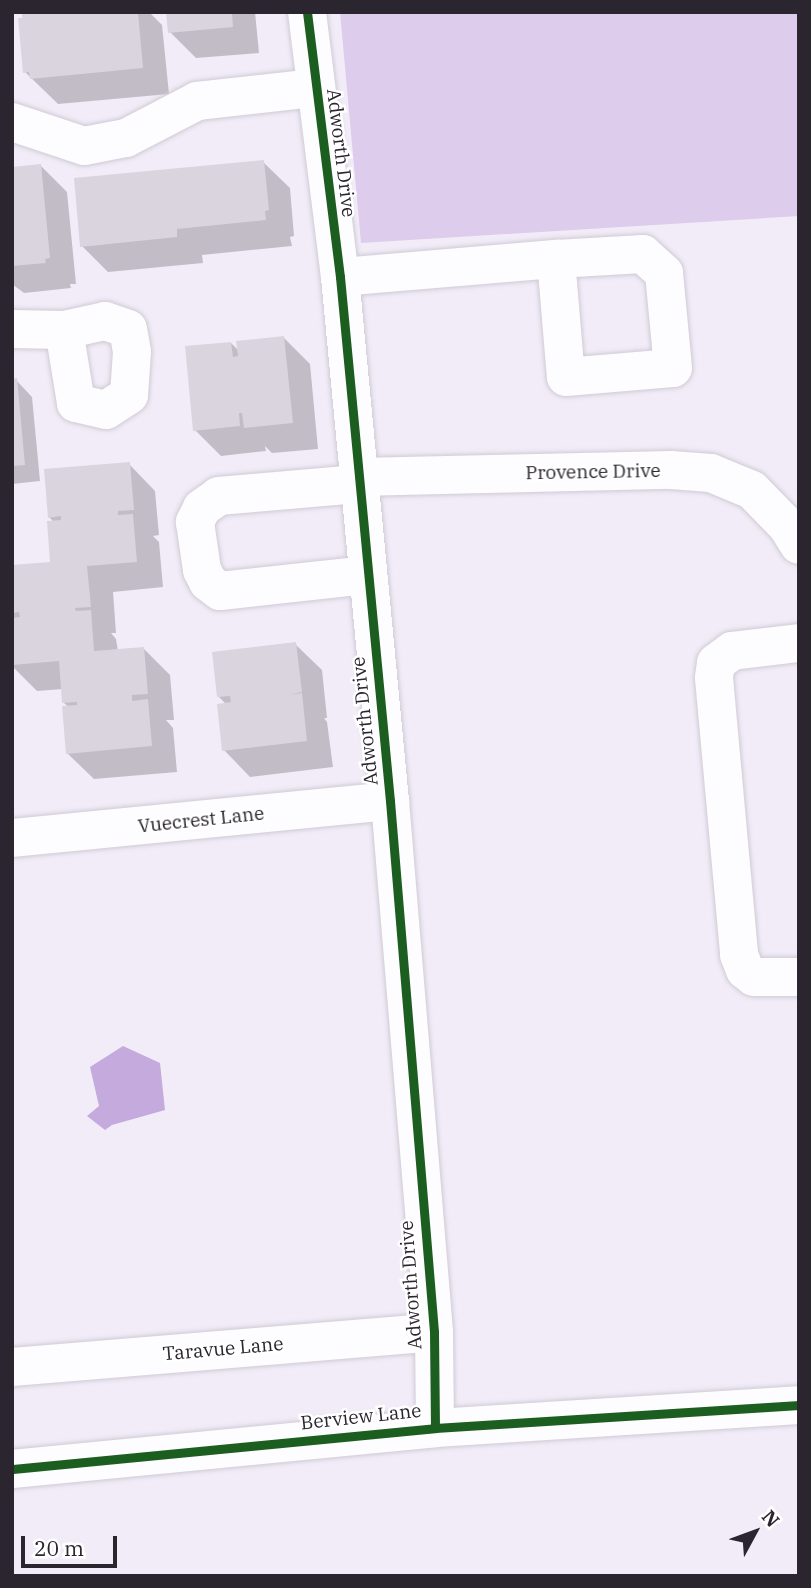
<!DOCTYPE html>
<html>
<head>
<meta charset="utf-8">
<style>
	body { margin:0 }
	#map { position:relative; width:811px; height:1588px; overflow:hidden; background:#f2ecf8; font-family:"IBM Plex Serif",serif }
	div>[style] { position:absolute }
	.green>* { inset:0; background:#ddccec }
	.water>* { inset:0; background:#c4aadd }
	.shadow>* { inset:0; background:#0003 }
	.building>* { inset:0; background:#d9d4de }
	.roads { filter:drop-shadow(0 0 2px #cfcbd4) drop-shadow(0 0 2px #cfcbd4) }
	.minor>* { height:38px; margin:-19px; padding:0 19px; transform-origin:19px; border-radius:19px; background:#fdfcfe }
	.cycleway>* { height:9px; margin:-4.5px; padding:0 4.5px; transform-origin:4.5px; border-radius:4.5px; background:#1b5e20 }
	span { translate:-50% -50%; white-space:nowrap; text-align:center; line-height:1.15; -webkit-text-stroke:5px #fff; paint-order:stroke }
	.street-label { font-size:19px; color:#2a252e }
	.frame { position:absolute; inset:0; border:14px solid #2a252e; pointer-events:none }
	.north { position:absolute; left:720px; top:1497px; width:70px; height:70px; -webkit-text-stroke:5px #fff; paint-order:stroke; rotate:49deg; font-size:19px; font-weight:700; line-height:28px; text-align:center; color:#2a252e }
	.north::after { content:''; display:block; margin:auto; width:24px; height:32px; background:#2a252e; clip-path:polygon(50% 0,100% 100%,50% 72%,0 100%) }
	.scale { position:absolute; left:21px; top:1536px; width:96px; height:32px; box-sizing:border-box; border:4px solid #2a252e; border-top:0; padding-left:9px; font-size:21px; line-height:24px; white-space:nowrap; color:#2a252e; -webkit-text-stroke:5px #fff; paint-order:stroke }
</style>
</head>
<body>
<div id="map">
	<div class="green">
		<div style="clip-path:polygon(340px 12px,799px 12px,799px 216px,361px 243px)"></div>
	</div>
	<div class="water">
		<div style="clip-path:polygon(123px 1046px,160px 1063px,165px 1110px,112px 1125px,105px 1130px,87px 1116px,99px 1106px,90px 1067px)"></div>
	</div>
	<div class="shadow">
		<div style="clip-path:polygon(23px 12px,149px 12px,162px 25px,169px 94px,58px 104px,25px 72px)"></div>
		<div style="clip-path:polygon(168px 12px,255px 12px,259px 53px,196px 58px,170px 32px)"></div>
		<div style="clip-path:polygon(263px 162px,290px 188px,294px 236px,290px 237px,292px 246px,202px 255px,203px 263px,108px 272px,82px 246px)"></div>
		<div style="clip-path:polygon(41px 166px,67px 192px,76px 284px,70px 284px,71px 288px,24px 293px,12px 284px,12px 169px)"></div>
		<div style="clip-path:polygon(284px 338px,310px 364px,318px 449px,272px 453px,265px 446px,266px 451px,221px 456px,195px 430px,231px 343px,239px 351px)"></div>
		<div style="clip-path:polygon(16px 380px,32px 397px,40px 481px,12px 484px,12px 381px)"></div>
		<div style="clip-path:polygon(129px 464px,155px 491px,159px 535px,153px 536px,159px 542px,163px 587px,113px 592px,116px 633px,111px 633px,116px 639px,118px 651px,144px 649px,170px 675px,174px 720px,166px 720px,173px 728px,177px 772px,94px 779px,67px 753px,69px 707px,64px 703px,63px 689px,37px 691px,12px 666px,12px 566px,52px 563px,54px 522px,49px 517px)"></div>
		<div style="clip-path:polygon(295px 644px,322px 670px,327px 718px,324px 718px,327px 722px,333px 767px,250px 777px,224px 750px,226px 704px,219px 697px)"></div>
	</div>
	<div class="building">
		<div style="clip-path:polygon(22px 12px,138px 12px,143px 68px,30px 79px,29px 72px,23px 73px,18px 18px,22px 18px)"></div>
		<div style="clip-path:polygon(166px 12px,232px 12px,233px 27px,168px 33px)"></div>
		<div style="clip-path:polygon(264px 160px,269px 210px,265px 211px,266px 220px,177px 229px,177px 237px,80px 247px,74px 178px)"></div>
		<div style="clip-path:polygon(41px 164px,50px 258px,45px 259px,46px 263px,12px 266px,12px 167px)"></div>
		<div style="clip-path:polygon(284px 336px,293px 423px,244px 428px,242px 413px,239px 413px,240px 426px,193px 431px,185px 346px,231px 342px,233px 357px,238px 356px,236px 341px)"></div>
		<div style="clip-path:polygon(17px 378px,25px 465px,12px 466px,12px 379px)"></div>
		<div style="clip-path:polygon(130px 462px,134px 510px,118px 511px,118px 515px,133px 514px,137px 562px,87px 566px,91px 607px,75px 608px,76px 611px,91px 610px,94px 651px,144px 647px,148px 694px,132px 695px,132px 701px,148px 699px,152px 746px,66px 754px,62px 706px,77px 705px,77px 702px,62px 703px,59px 661px,12px 665px,12px 618px,20px 617px,19px 612px,12px 613px,12px 565px,50px 562px,47px 521px,61px 520px,61px 516px,48px 518px,44px 469px)"></div>
		<div style="clip-path:polygon(296px 642px,302px 692px,288px 695px,302px 693px,307px 741px,222px 751px,217px 704px,231px 702px,230px 696px,217px 697px,212px 652px)"></div>
	</div>
	<div class="roads">
		<div class="minor">
			<div style="left:307px;top:12px;width:267px;rotate:82.9deg"></div>
			<div style="left:340px;top:277px;width:526px;rotate:84.55deg"></div>
			<div style="left:390px;top:801px;width:533px;rotate:85.26deg"></div>
			<div style="left:434px;top:1332px;width:96px;rotate:89.4deg"></div>
			<div style="left:12px;top:122px;width:76px;rotate:18.4deg"></div>
			<div style="left:84px;top:146px;width:43px;rotate:-10.8deg"></div>
			<div style="left:126px;top:138px;width:80px;rotate:-27.5deg"></div>
			<div style="left:197px;top:101px;width:119px;rotate:-6.3deg"></div>
			<div style="left:340px;top:277px;width:217px;rotate:-4.8deg"></div>
			<div style="left:556px;top:259px;width:118px;rotate:85.2deg"></div>
			<div style="left:566px;top:377px;width:107px;rotate:-4.8deg"></div>
			<div style="left:673px;top:368px;width:95px;rotate:-95.4deg"></div>
			<div style="left:664px;top:273px;width:28px;rotate:-138deg"></div>
			<div style="left:643px;top:254px;width:87px;rotate:176.7deg"></div>
			<div style="left:12px;top:329px;width:52px;rotate:1.1deg"></div>
			<div style="left:64px;top:330px;width:42px;rotate:-12.4deg"></div>
			<div style="left:105px;top:321px;width:24px;rotate:19deg"></div>
			<div style="left:128px;top:329px;width:23px;rotate:80deg"></div>
			<div style="left:132px;top:352px;width:43px;rotate:94deg"></div>
			<div style="left:129px;top:395px;width:27px;rotate:147deg"></div>
			<div style="left:106px;top:410px;width:31px;rotate:-167deg"></div>
			<div style="left:76px;top:403px;width:74px;rotate:-99.3deg"></div>
			<div style="left:357px;top:477px;width:314px;rotate:-1.3deg"></div>
			<div style="left:671px;top:470px;width:40px;rotate:4.3deg"></div>
			<div style="left:711px;top:473px;width:44px;rotate:22.5deg"></div>
			<div style="left:752px;top:490px;width:50px;rotate:45.8deg"></div>
			<div style="left:787px;top:526px;width:22px;rotate:58deg"></div>
			<div style="left:358px;top:484px;width:140px;rotate:175.1deg"></div>
			<div style="left:219px;top:496px;width:21px;rotate:145deg"></div>
			<div style="left:202px;top:508px;width:16px;rotate:117deg"></div>
			<div style="left:195px;top:522px;width:49px;rotate:81.7deg"></div>
			<div style="left:202px;top:570px;width:13px;rotate:63deg"></div>
			<div style="left:208px;top:582px;width:15px;rotate:37deg"></div>
			<div style="left:220px;top:591px;width:149px;rotate:-6.2deg"></div>
			<div style="left:799px;top:643px;width:67px;rotate:173.2deg"></div>
			<div style="left:732px;top:651px;width:20px;rotate:143deg"></div>
			<div style="left:716px;top:663px;width:15px;rotate:98deg"></div>
			<div style="left:714px;top:678px;width:278px;rotate:84.8deg"></div>
			<div style="left:739px;top:955px;width:16px;rotate:68deg"></div>
			<div style="left:745px;top:970px;width:11px;rotate:38deg"></div>
			<div style="left:754px;top:977px;width:45px"></div>
			<div style="left:12px;top:838px;width:380px;rotate:-5.6deg"></div>
			<div style="left:12px;top:1367px;width:423px;rotate:-4.7deg"></div>
			<div style="left:12px;top:1469px;width:425px;rotate:-5.5deg"></div>
			<div style="left:435px;top:1428px;width:365px;rotate:-3.6deg"></div>
		</div>
	</div>
	<div class="cycleway">
		<div style="left:307px;top:12px;width:267px;rotate:82.9deg"></div>
		<div style="left:340px;top:277px;width:526px;rotate:84.55deg"></div>
		<div style="left:390px;top:801px;width:533px;rotate:85.26deg"></div>
		<div style="left:434px;top:1332px;width:96px;rotate:89.4deg"></div>
		<div style="left:12px;top:1469px;width:425px;rotate:-5.5deg"></div>
		<div style="left:435px;top:1428px;width:365px;rotate:-3.6deg"></div>
	</div>
	<div class="street-label">
		<span style="left:341px;top:153px;rotate:83deg">Adworth Drive</span>
		<span style="left:593px;top:472px;rotate:-1deg">Provence Drive</span>
		<span style="left:365px;top:721px;rotate:-96deg">Adworth Drive</span>
		<span style="left:201px;top:820px;rotate:-6deg">Vuecrest Lane</span>
		<span style="left:411px;top:1285px;rotate:-94deg">Adworth Drive</span>
		<span style="left:223px;top:1349px;rotate:-5deg">Taravue Lane</span>
		<span style="left:361px;top:1417px;rotate:-6deg">Berview Lane</span>
	</div>
	<div class="frame"></div>
	<div class="north">N</div>
	<div class="scale">20 m</div>
</div>
</body>
</html>
